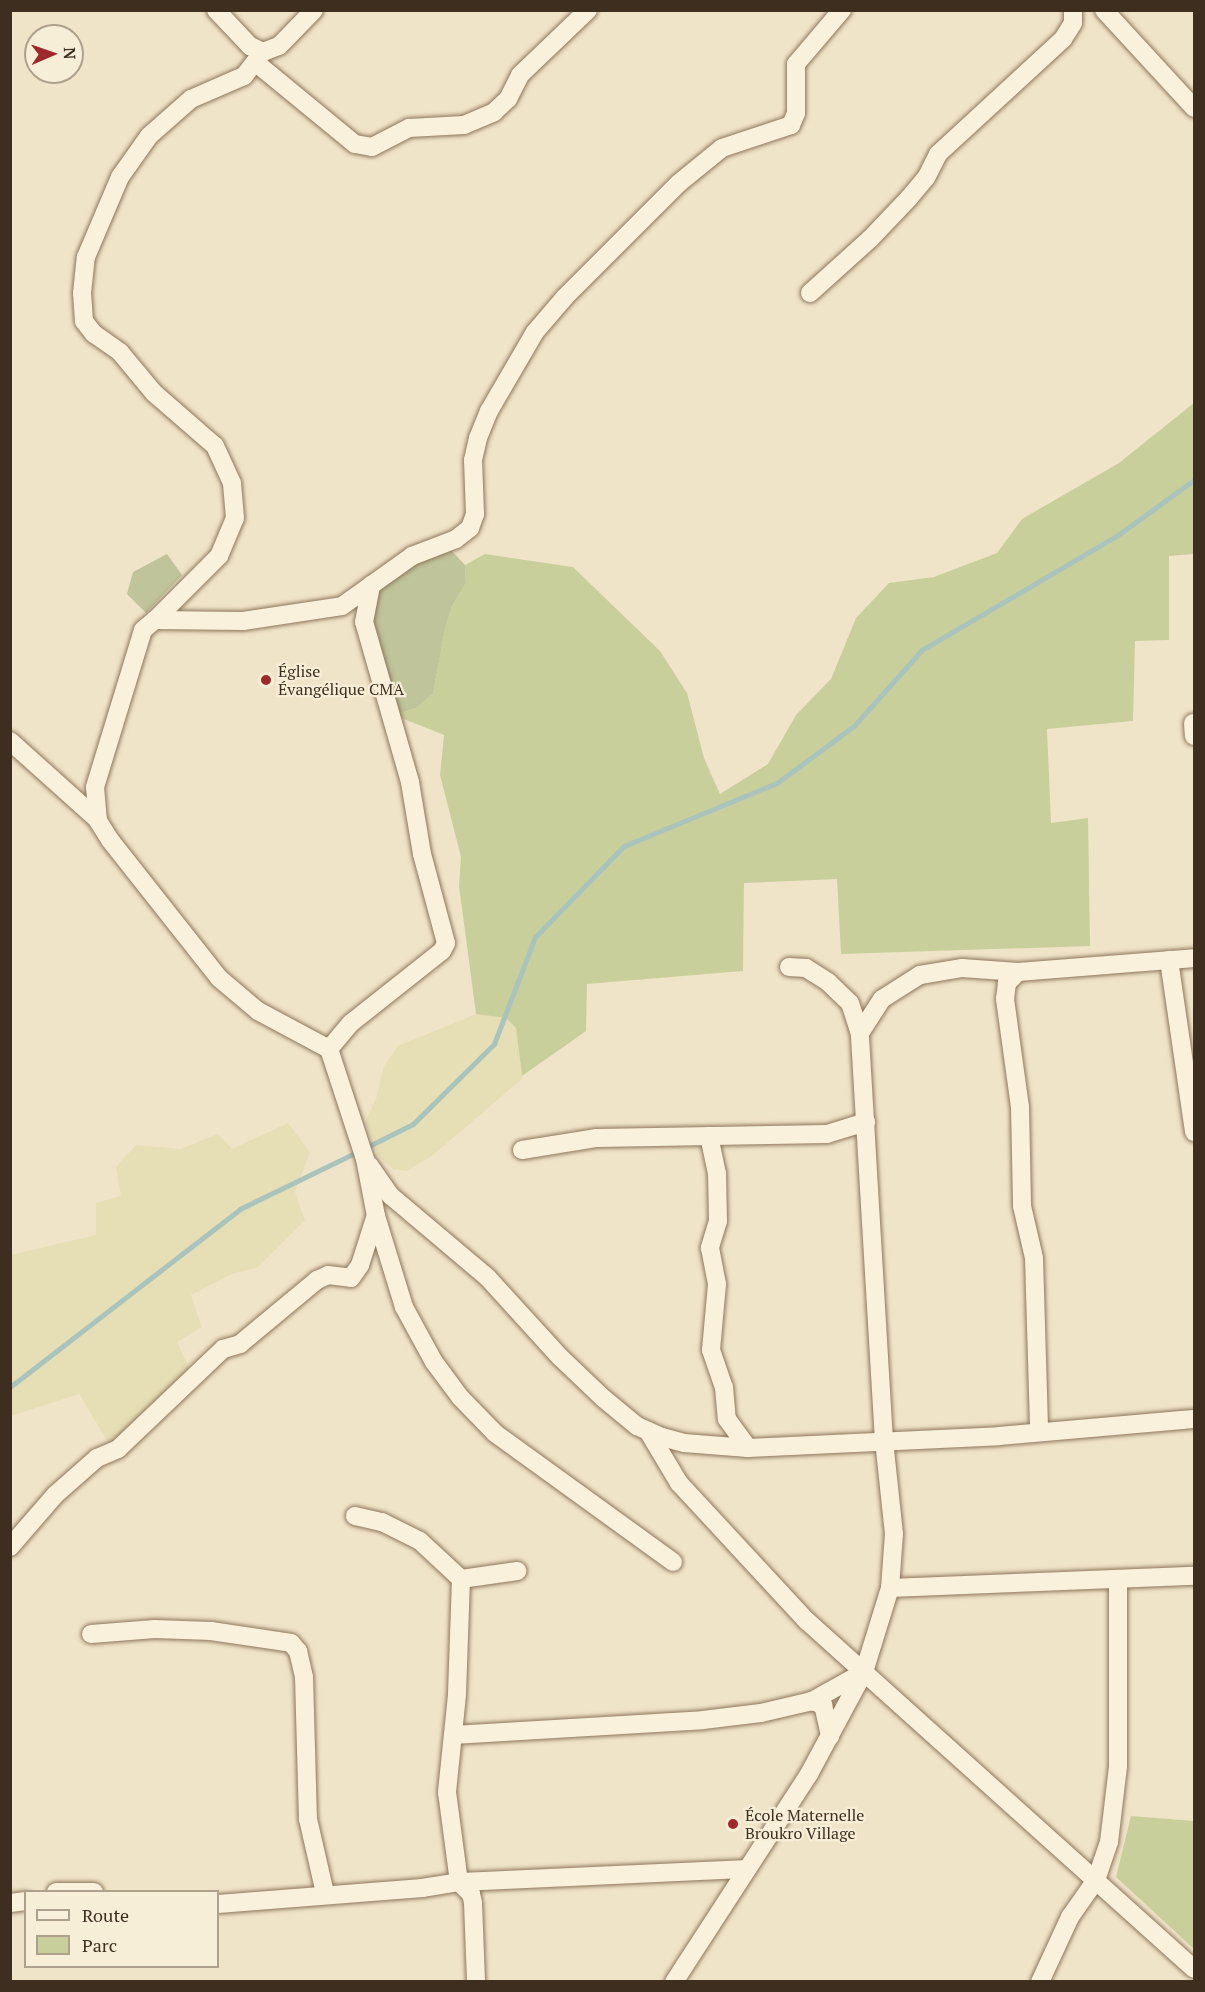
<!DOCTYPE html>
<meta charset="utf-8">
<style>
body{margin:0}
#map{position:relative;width:1205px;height:1992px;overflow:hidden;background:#f0e4c8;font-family:"PT Serif",serif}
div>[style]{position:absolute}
.farmland>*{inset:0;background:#e6deb5}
.green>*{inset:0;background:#c9cf9b}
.cemetery>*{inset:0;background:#bfc49a}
.stream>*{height:4.5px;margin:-2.25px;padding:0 2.25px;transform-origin:2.25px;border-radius:2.25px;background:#a9c4bc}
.roads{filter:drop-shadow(0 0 2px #8d765c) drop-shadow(0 0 2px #8d765c)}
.minor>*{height:18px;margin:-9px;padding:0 9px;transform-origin:9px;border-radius:9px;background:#faf1dc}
.dots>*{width:16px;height:16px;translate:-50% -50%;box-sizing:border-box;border:3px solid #f7eed8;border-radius:50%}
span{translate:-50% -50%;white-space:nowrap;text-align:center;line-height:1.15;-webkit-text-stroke:4.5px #f7eed8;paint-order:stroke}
.poi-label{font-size:16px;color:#3d2e20}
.left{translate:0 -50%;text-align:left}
.frame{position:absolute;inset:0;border:12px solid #3d2e20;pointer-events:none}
.legend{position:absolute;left:24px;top:1890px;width:195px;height:78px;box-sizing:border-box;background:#f7eed8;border:2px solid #ada18e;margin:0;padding:8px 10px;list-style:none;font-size:18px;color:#3d2e20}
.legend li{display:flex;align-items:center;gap:12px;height:30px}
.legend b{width:30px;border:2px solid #ada18e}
.north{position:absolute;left:24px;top:24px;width:60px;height:60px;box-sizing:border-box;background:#f7eed8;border:2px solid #ada18e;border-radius:50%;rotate:88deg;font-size:16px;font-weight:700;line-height:24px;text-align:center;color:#3d2e20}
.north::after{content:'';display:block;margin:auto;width:21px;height:27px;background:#9e2a2b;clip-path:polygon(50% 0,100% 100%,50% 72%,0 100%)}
</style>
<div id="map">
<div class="farmland">
<div style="clip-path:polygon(476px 1014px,506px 1018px,516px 1028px,522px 1079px,432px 1156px,407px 1171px,393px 1169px,378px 1156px,365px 1122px,376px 1099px,384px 1066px,398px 1046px)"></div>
<div style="clip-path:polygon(288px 1123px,310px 1152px,295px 1192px,305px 1220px,258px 1267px,232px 1274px,191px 1295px,202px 1327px,177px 1342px,192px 1374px,111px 1447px,79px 1394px,11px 1416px,10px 1255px,96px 1235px,96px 1203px,121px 1196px,116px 1167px,136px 1145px,180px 1149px,218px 1134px,232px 1149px)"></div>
</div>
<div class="green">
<div style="clip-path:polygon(1194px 403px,1194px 554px,1169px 556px,1169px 640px,1135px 641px,1133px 721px,1047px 729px,1051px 823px,1088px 818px,1090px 946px,841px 954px,837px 879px,744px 883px,743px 971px,587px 984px,586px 1031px,522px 1076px,516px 1028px,506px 1018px,476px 1014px,459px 886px,461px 857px,440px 775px,444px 735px,394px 715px,416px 708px,433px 694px,445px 629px,452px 606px,466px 583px,465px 565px,485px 554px,573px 567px,660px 651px,687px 693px,704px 758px,720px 794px,768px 764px,796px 715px,831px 679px,856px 618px,889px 583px,934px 577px,997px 553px,1022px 519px,1119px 463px)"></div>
<div style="clip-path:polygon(1131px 1816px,1194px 1821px,1194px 1949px,1116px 1877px)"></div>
</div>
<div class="cemetery">
<div style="clip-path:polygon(451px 550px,465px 565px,466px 583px,452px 606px,445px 629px,433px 694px,416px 708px,394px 715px,364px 603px,370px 592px,427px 555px)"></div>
<div style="clip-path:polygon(167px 554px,182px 575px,146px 613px,127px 594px,133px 572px)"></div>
</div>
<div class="stream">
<div style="left:367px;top:1147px;width:51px;rotate:-26.6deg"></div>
<div style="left:413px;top:1124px;width:114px;rotate:-44.6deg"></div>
<div style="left:494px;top:1044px;width:115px;rotate:-69deg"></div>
<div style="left:535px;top:937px;width:127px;rotate:-45.6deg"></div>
<div style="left:624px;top:846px;width:165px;rotate:-22.4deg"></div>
<div style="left:777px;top:783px;width:96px;rotate:-36.5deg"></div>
<div style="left:854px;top:726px;width:102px;rotate:-48.2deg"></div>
<div style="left:922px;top:650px;width:227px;rotate:-30.4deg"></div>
<div style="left:1118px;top:535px;width:94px;rotate:-35.9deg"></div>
<div style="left:10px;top:1387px;width:291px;rotate:-37.7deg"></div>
<div style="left:240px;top:1209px;width:132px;rotate:-26deg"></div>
</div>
<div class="roads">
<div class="minor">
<div style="left:216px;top:10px;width:50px;rotate:46.6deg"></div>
<div style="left:250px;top:46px;width:14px;rotate:25deg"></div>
<div style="left:263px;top:52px;width:17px;rotate:-21deg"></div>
<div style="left:279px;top:46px;width:50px;rotate:-45.8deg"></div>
<div style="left:1104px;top:10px;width:133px;rotate:47.4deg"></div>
<div style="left:255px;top:62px;width:129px;rotate:39.4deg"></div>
<div style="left:355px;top:144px;width:17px;rotate:10deg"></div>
<div style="left:372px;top:147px;width:42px;rotate:-27.2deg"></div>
<div style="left:409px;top:128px;width:55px;rotate:-3.1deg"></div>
<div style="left:464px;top:125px;width:33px;rotate:-23deg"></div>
<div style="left:494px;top:112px;width:19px;rotate:-43deg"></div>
<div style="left:508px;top:99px;width:27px;rotate:-63deg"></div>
<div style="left:520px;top:75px;width:94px;rotate:-43.7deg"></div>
<div style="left:810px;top:293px;width:81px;rotate:-42deg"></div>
<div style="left:870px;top:239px;width:57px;rotate:-46.4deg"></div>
<div style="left:909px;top:198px;width:26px;rotate:-50deg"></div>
<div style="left:926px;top:178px;width:27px;rotate:-63deg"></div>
<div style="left:938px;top:154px;width:170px;rotate:-42.6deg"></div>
<div style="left:1063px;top:39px;width:19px;rotate:-58deg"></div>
<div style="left:1073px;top:23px;width:13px;rotate:-90deg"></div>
<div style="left:155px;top:620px;width:91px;rotate:-45deg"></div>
<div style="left:219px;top:556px;width:41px;rotate:-67.2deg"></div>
<div style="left:235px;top:518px;width:35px;rotate:-95deg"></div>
<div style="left:232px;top:483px;width:41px;rotate:-114.7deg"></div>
<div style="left:215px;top:446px;width:81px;rotate:-139deg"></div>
<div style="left:154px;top:393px;width:53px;rotate:-129.7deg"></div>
<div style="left:120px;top:352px;width:32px;rotate:-145deg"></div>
<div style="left:94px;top:334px;width:16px;rotate:-128deg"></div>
<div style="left:84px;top:321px;width:28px;rotate:-94deg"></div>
<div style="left:82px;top:293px;width:36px;rotate:-84deg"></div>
<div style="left:86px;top:257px;width:87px;rotate:-67deg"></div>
<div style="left:120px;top:177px;width:50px;rotate:-54.7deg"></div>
<div style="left:149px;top:136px;width:56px;rotate:-41.4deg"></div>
<div style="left:191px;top:99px;width:58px;rotate:-23.5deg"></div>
<div style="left:244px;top:76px;width:31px;rotate:-52deg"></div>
<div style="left:1193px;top:723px;width:13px;rotate:86deg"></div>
<div style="left:10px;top:741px;width:118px;rotate:41.9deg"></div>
<div style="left:1169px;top:960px;width:174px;rotate:81.7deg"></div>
<div style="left:789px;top:967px;width:17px;rotate:3deg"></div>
<div style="left:806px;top:968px;width:26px;rotate:32deg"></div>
<div style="left:828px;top:982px;width:30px;rotate:44deg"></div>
<div style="left:850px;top:1003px;width:32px;rotate:72deg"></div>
<div style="left:1018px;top:972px;width:16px;rotate:135deg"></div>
<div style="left:1007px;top:983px;width:16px;rotate:97deg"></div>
<div style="left:1005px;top:999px;width:109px;rotate:82.1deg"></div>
<div style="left:1020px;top:1107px;width:99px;rotate:88.8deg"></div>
<div style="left:1022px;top:1206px;width:53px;rotate:77deg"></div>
<div style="left:1034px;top:1258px;width:172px;rotate:88.3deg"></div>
<div style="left:329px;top:1049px;width:34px;rotate:-50deg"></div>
<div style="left:351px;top:1023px;width:116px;rotate:-38.4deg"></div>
<div style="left:442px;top:951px;width:9px;rotate:-63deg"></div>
<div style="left:446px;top:943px;width:92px;rotate:-105.1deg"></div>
<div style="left:422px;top:854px;width:73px;rotate:-99.5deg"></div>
<div style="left:410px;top:782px;width:166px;rotate:-106deg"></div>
<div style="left:364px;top:622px;width:38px;rotate:-79deg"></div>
<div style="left:709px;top:1136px;width:38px;rotate:78deg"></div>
<div style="left:717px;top:1173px;width:48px;rotate:88.8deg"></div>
<div style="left:718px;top:1221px;width:28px;rotate:107deg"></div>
<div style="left:710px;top:1248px;width:37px;rotate:79deg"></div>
<div style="left:717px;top:1284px;width:66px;rotate:95.2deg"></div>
<div style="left:711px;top:1350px;width:39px;rotate:71deg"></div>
<div style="left:724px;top:1387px;width:32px;rotate:85deg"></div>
<div style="left:727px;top:1419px;width:36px;rotate:54deg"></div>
<div style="left:522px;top:1150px;width:76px;rotate:-9.1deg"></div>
<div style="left:597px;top:1138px;width:230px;rotate:-1deg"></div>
<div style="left:827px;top:1134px;width:41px;rotate:-17.1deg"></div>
<div style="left:369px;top:1165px;width:38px;rotate:55deg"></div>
<div style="left:391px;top:1196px;width:127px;rotate:40.2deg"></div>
<div style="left:488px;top:1278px;width:107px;rotate:47.7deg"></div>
<div style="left:560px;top:1357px;width:59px;rotate:43.6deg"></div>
<div style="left:603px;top:1398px;width:44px;rotate:39.5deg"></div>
<div style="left:637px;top:1426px;width:27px;rotate:24deg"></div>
<div style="left:662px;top:1437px;width:23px;rotate:15deg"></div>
<div style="left:684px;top:1443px;width:64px;rotate:4.5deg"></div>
<div style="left:748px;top:1448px;width:251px;rotate:-2.7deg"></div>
<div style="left:999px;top:1436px;width:196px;rotate:-5deg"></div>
<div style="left:648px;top:1431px;width:61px;rotate:59.2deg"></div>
<div style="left:679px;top:1483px;width:188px;rotate:47.2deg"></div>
<div style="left:807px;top:1621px;width:520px;rotate:41.96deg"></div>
<div style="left:355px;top:1516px;width:28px;rotate:13deg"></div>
<div style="left:382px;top:1522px;width:42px;rotate:26.6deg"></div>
<div style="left:420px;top:1541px;width:56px;rotate:42.8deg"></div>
<div style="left:461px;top:1579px;width:57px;rotate:-8.1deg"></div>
<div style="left:10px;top:1547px;width:69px;rotate:-49.1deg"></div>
<div style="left:55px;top:1495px;width:56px;rotate:-41.4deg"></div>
<div style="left:97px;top:1458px;width:23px;rotate:-23deg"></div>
<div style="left:118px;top:1449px;width:145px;rotate:-43.6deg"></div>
<div style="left:223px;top:1349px;width:18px;rotate:-16deg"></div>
<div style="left:240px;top:1344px;width:100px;rotate:-39.7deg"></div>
<div style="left:317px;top:1280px;width:12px;rotate:-24deg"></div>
<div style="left:328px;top:1275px;width:23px;rotate:7deg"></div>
<div style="left:351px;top:1278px;width:16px;rotate:-55deg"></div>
<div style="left:360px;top:1265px;width:52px;rotate:-72.3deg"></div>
<div style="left:673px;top:1562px;width:220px;rotate:-144.1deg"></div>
<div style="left:495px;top:1433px;width:50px;rotate:-134.2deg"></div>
<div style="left:460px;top:1397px;width:44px;rotate:-126.6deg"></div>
<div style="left:434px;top:1362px;width:63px;rotate:-118.6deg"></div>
<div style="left:404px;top:1307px;width:95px;rotate:-107.1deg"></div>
<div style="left:376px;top:1216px;width:58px;rotate:-100.9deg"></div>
<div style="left:365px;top:1159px;width:116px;rotate:-108.1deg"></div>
<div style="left:329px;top:1049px;width:81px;rotate:-151.8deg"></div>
<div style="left:258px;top:1011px;width:51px;rotate:-139.8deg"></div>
<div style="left:219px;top:978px;width:176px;rotate:-128.3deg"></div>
<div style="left:110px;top:840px;width:22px;rotate:-122deg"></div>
<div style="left:98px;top:821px;width:34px;rotate:-95deg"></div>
<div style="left:95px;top:787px;width:164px;rotate:-73deg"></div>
<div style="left:143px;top:630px;width:16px;rotate:-40deg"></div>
<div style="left:155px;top:620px;width:88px;rotate:0.7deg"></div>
<div style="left:243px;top:621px;width:100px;rotate:-8.6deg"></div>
<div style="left:342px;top:606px;width:86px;rotate:-35.5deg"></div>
<div style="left:412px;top:556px;width:47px;rotate:-21.1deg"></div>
<div style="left:456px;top:539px;width:18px;rotate:-38deg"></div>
<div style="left:470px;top:528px;width:15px;rotate:-70deg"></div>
<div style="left:475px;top:514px;width:54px;rotate:-92.1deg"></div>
<div style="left:473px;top:460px;width:23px;rotate:-77deg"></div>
<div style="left:478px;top:438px;width:29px;rotate:-68deg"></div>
<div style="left:489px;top:411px;width:91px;rotate:-59.8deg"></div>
<div style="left:535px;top:332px;width:46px;rotate:-49.4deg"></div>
<div style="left:565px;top:297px;width:161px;rotate:-45deg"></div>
<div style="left:679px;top:183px;width:55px;rotate:-39.1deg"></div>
<div style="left:722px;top:148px;width:73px;rotate:-18.4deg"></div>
<div style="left:791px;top:125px;width:13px;rotate:-67deg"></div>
<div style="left:796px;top:113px;width:49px;rotate:-90deg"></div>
<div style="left:796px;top:64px;width:71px;rotate:-49.6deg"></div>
<div style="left:461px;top:1579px;width:116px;rotate:92deg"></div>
<div style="left:457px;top:1695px;width:98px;rotate:95.9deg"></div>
<div style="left:447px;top:1792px;width:91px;rotate:82.4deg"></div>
<div style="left:459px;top:1882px;width:17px;rotate:45deg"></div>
<div style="left:471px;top:1894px;width:9px;rotate:77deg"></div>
<div style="left:473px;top:1903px;width:79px;rotate:87.8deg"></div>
<div style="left:890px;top:1588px;width:304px;rotate:-2.3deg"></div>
<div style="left:91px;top:1634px;width:64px;rotate:-4.5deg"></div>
<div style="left:155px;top:1629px;width:56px;rotate:2deg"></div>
<div style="left:211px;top:1631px;width:81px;rotate:8.5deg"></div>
<div style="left:291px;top:1643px;width:11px;rotate:49deg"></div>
<div style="left:298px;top:1651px;width:27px;rotate:77deg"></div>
<div style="left:304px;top:1677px;width:142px;rotate:88.4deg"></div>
<div style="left:308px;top:1819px;width:76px;rotate:77.1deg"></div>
<div style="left:812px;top:1701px;width:12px;rotate:20deg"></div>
<div style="left:823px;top:1705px;width:32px;rotate:77deg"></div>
<div style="left:453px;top:1735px;width:250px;rotate:-3.4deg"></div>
<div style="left:703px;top:1720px;width:58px;rotate:-6.9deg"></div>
<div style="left:761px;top:1713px;width:52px;rotate:-13.2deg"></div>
<div style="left:812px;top:1701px;width:60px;rotate:-29.1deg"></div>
<div style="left:56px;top:1892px;width:38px"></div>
<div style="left:10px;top:1903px;width:16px;rotate:-7deg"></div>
<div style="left:218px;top:1904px;width:205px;rotate:-4.5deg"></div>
<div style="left:422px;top:1888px;width:37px;rotate:-9deg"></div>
<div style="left:459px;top:1882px;width:286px;rotate:-2.6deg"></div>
<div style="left:674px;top:1982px;width:248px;rotate:-57deg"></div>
<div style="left:809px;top:1774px;width:116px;rotate:-61.7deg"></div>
<div style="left:864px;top:1672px;width:88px;rotate:-72.8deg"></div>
<div style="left:890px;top:1588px;width:54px;rotate:-85.8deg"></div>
<div style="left:894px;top:1534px;width:94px;rotate:-96.1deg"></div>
<div style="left:884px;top:1441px;width:409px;rotate:-93.4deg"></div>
<div style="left:860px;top:1033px;width:40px;rotate:-57.1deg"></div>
<div style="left:882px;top:999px;width:45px;rotate:-32.3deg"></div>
<div style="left:920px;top:975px;width:43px;rotate:-9.5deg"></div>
<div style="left:962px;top:968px;width:56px;rotate:4.1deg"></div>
<div style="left:1018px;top:972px;width:177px;rotate:-4.5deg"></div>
<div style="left:1040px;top:1982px;width:72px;rotate:-65.2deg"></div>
<div style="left:1070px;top:1917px;width:45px;rotate:-54.9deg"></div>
<div style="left:1096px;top:1880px;width:40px;rotate:-71.1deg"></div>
<div style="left:1109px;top:1842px;width:77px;rotate:-83.2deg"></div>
<div style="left:1118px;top:1766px;width:186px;rotate:-90deg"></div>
</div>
</div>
<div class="dots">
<div style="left:266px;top:680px;background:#9e2a2b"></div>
<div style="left:733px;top:1824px;background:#9e2a2b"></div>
</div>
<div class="poi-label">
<span class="left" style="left:278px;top:680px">Église<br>Évangélique CMA</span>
<span class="left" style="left:745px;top:1824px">École Maternelle<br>Broukro Village</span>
</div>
<div class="frame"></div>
<ul class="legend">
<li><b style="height:8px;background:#faf1dc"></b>Route</li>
<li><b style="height:16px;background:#c9cf9b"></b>Parc</li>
</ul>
<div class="north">N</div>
</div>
